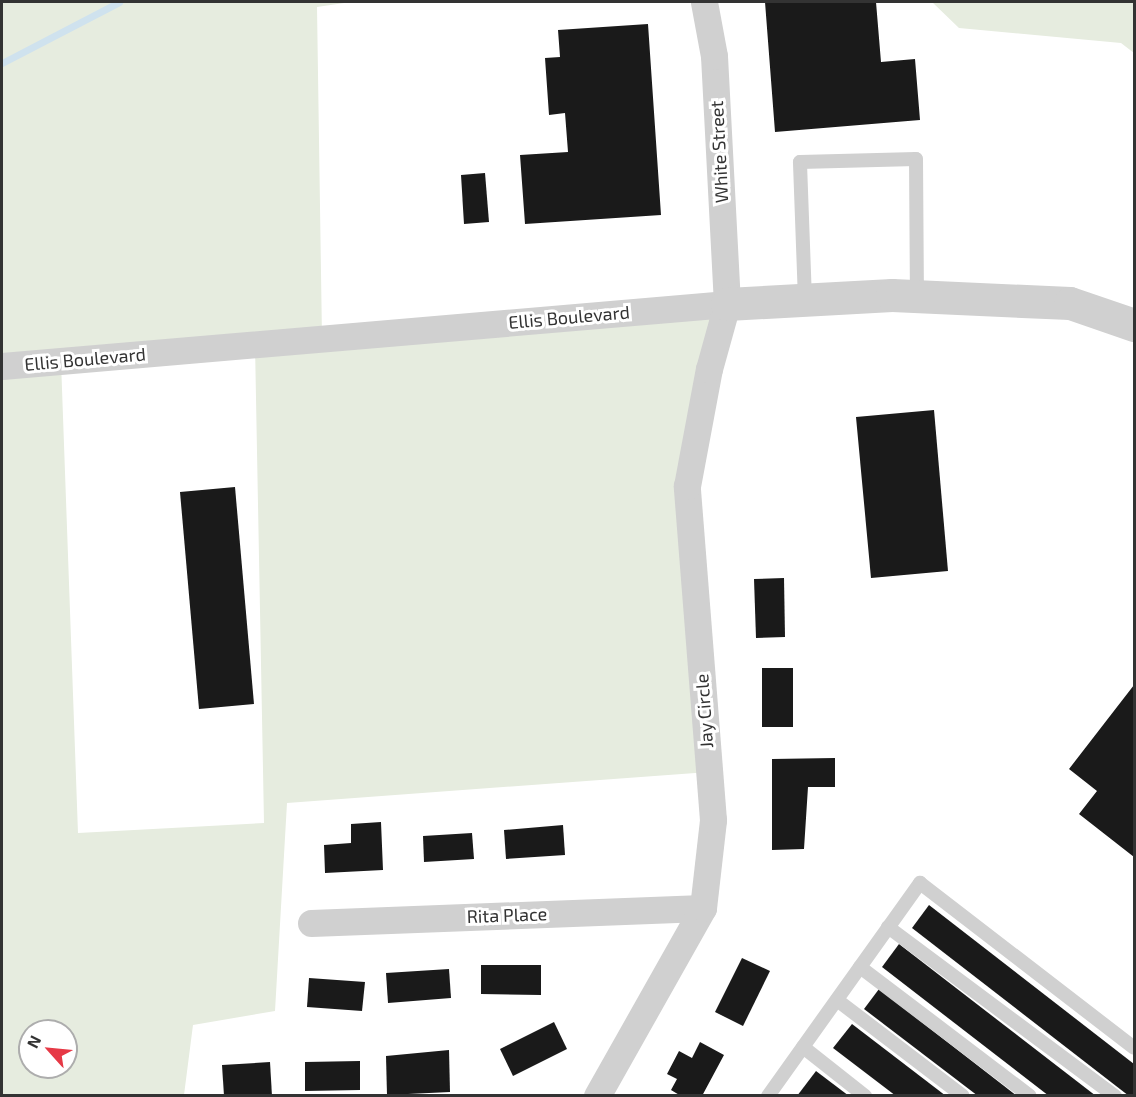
<!DOCTYPE html>
<style>
body{margin:0}
#map{position:relative;width:1136px;height:1097px;overflow:hidden;background:#fff;font-family:"Exo 2",sans-serif}
div>[style]{position:absolute}
.green>*{inset:0;background:#e6ecdf}
.stream>*{height:7px;margin:-3.5px;padding:0 3.5px;transform-origin:3.5px;border-radius:3.5px;background:#cfe2ee}
.building>*{inset:0;background:#1a1a1a}
.service>*{height:14px;margin:-7px;padding:0 7px;transform-origin:7px;border-radius:7px;background:#d0d0d0}
.minor>*{height:27px;margin:-13.5px;padding:0 13.5px;transform-origin:13.5px;border-radius:13.5px;background:#d0d0d0}
.tertiary>*{height:33px;margin:-16.5px;padding:0 16.5px;transform-origin:16.5px;border-radius:16.5px;background:#d0d0d0}
span{translate:-50% -50%;white-space:nowrap;text-align:center;line-height:1.15;-webkit-text-stroke:6px #fff;paint-order:stroke}
.street-label{font-size:18px;color:#333}
.frame{position:absolute;inset:0;border:3px solid #333;pointer-events:none}
.north{position:absolute;left:18px;top:1019px;width:60px;height:60px;box-sizing:border-box;background:#fff;border:2px solid #adadad;border-radius:50%;rotate:297deg;font-size:16px;font-weight:700;line-height:24px;text-align:center;color:#333}
.north::after{content:'';display:block;margin:auto;width:21px;height:27px;background:#e63946;clip-path:polygon(50% 0,100% 100%,50% 72%,0 100%)}
</style>
<div id="map">
<div class="green">
<div style="clip-path:polygon(evenodd,2px 2px,351px 2px,317px 7px,322px 338px,727px 304px,687px 486px,709px 772px,287px 803px,275px 1011px,193px 1025px,184px 1095px,2px 1096px,2px 2px,255px 345px,264px 823px,78px 833px,61px 361px,255px 345px,2px 2px,30px 1031px,66px 1031px,66px 1067px,30px 1067px,30px 1031px)"></div>
<div style="clip-path:polygon(932px 2px,1134px 2px,1134px 53px,1121px 43px,959px 28px)"></div>
</div>
<div class="stream">
<div style="left:2px;top:63px;width:132px;rotate:-27.5deg"></div>
</div>
<div class="building">
<div style="clip-path:polygon(765px 2px,876px 2px,881px 62px,915px 59px,920px 120px,775px 132px)"></div>
<div style="clip-path:polygon(648px 24px,661px 215px,525px 224px,520px 155px,568px 152px,565px 113px,549px 115px,545px 58px,560px 57px,558px 30px)"></div>
<div style="clip-path:polygon(485px 173px,489px 222px,464px 224px,461px 175px)"></div>
<div style="clip-path:polygon(934px 410px,948px 571px,871px 578px,856px 417px)"></div>
<div style="clip-path:polygon(235px 487px,254px 704px,199px 709px,180px 492px)"></div>
<div style="clip-path:polygon(784px 578px,785px 637px,756px 638px,754px 579px)"></div>
<div style="clip-path:polygon(762px 668px,793px 668px,793px 727px,762px 727px)"></div>
<div style="clip-path:polygon(1134px 685px,1134px 857px,1079px 814px,1097px 791px,1069px 769px)"></div>
<div style="clip-path:polygon(835px 758px,835px 787px,808px 787px,804px 849px,772px 850px,772px 759px)"></div>
<div style="clip-path:polygon(381px 822px,383px 870px,325px 873px,324px 845px,351px 843px,351px 824px)"></div>
<div style="clip-path:polygon(563px 825px,565px 855px,506px 859px,504px 830px)"></div>
<div style="clip-path:polygon(472px 833px,474px 859px,424px 862px,423px 836px)"></div>
<div style="clip-path:polygon(929px 905px,1134px 1064px,1134px 1096px,1129px 1096px,912px 928px)"></div>
<div style="clip-path:polygon(899px 944px,1096px 1096px,1049px 1096px,882px 967px)"></div>
<div style="clip-path:polygon(742px 958px,770px 971px,743px 1026px,715px 1012px)"></div>
<div style="clip-path:polygon(481px 965px,541px 965px,541px 995px,481px 994px)"></div>
<div style="clip-path:polygon(449px 969px,451px 998px,388px 1003px,386px 973px)"></div>
<div style="clip-path:polygon(309px 978px,365px 982px,362px 1011px,307px 1007px)"></div>
<div style="clip-path:polygon(879px 989px,1017px 1096px,978px 1096px,864px 1009px)"></div>
<div style="clip-path:polygon(554px 1022px,567px 1049px,513px 1076px,500px 1049px)"></div>
<div style="clip-path:polygon(852px 1024px,946px 1096px,896px 1096px,833px 1048px)"></div>
<div style="clip-path:polygon(700px 1042px,724px 1055px,702px 1096px,681px 1096px,671px 1090px,677px 1079px,667px 1074px,679px 1051px,692px 1058px)"></div>
<div style="clip-path:polygon(449px 1050px,450px 1092px,387px 1095px,386px 1056px)"></div>
<div style="clip-path:polygon(360px 1061px,360px 1090px,305px 1091px,305px 1062px)"></div>
<div style="clip-path:polygon(270px 1062px,272px 1096px,224px 1096px,222px 1065px)"></div>
<div style="clip-path:polygon(816px 1071px,849px 1096px,797px 1096px)"></div>
</div>
<div class="service">
<div style="left:805px;top:300px;width:138px;rotate:-92.1deg"></div>
<div style="left:800px;top:162px;width:116px;rotate:-1.5deg"></div>
<div style="left:916px;top:159px;width:138px;rotate:89.6deg"></div>
<div style="left:888px;top:927px;width:283px;rotate:36.7deg"></div>
<div style="left:860px;top:967px;width:213px;rotate:37.2deg"></div>
<div style="left:837px;top:1000px;width:158px;rotate:37.3deg"></div>
<div style="left:803px;top:1047px;width:79px;rotate:38.3deg"></div>
<div style="left:768px;top:1096px;width:262px;rotate:-54.5deg"></div>
<div style="left:920px;top:883px;width:270px;rotate:37.6deg"></div>
</div>
<div class="minor">
<div style="left:2px;top:366px;width:728px;rotate:-4.89deg"></div>
<div style="left:311px;top:923px;width:392px;rotate:-2.2deg"></div>
<div style="left:597px;top:1096px;width:216px;rotate:-60.6deg"></div>
<div style="left:703px;top:908px;width:89px;rotate:-83.5deg"></div>
<div style="left:713px;top:820px;width:335px;rotate:-94.5deg"></div>
<div style="left:687px;top:486px;width:119px;rotate:-79.4deg"></div>
<div style="left:709px;top:369px;width:67px;rotate:-74.5deg"></div>
<div style="left:727px;top:304px;width:248px;rotate:-93deg"></div>
<div style="left:714px;top:56px;width:55px;rotate:-100.5deg"></div>
</div>
<div class="tertiary">
<div style="left:727px;top:304px;width:165px;rotate:-3.1deg"></div>
<div style="left:892px;top:295px;width:178px;rotate:2.6deg"></div>
<div style="left:1070px;top:303px;width:68px;rotate:19deg"></div>
</div>
<div class="street-label">
<span style="left:719px;top:152px;rotate:-93deg">White Street</span>
<span style="left:569px;top:317px;rotate:-5deg">Ellis Boulevard</span>
<span style="left:85px;top:359px;rotate:-5deg">Ellis Boulevard</span>
<span style="left:704px;top:711px;rotate:-94deg">Jay Circle</span>
<span style="left:507px;top:915px;rotate:-2deg">Rita Place</span>
</div>
<div class="frame"></div>
<div class="north">N</div>
</div>
